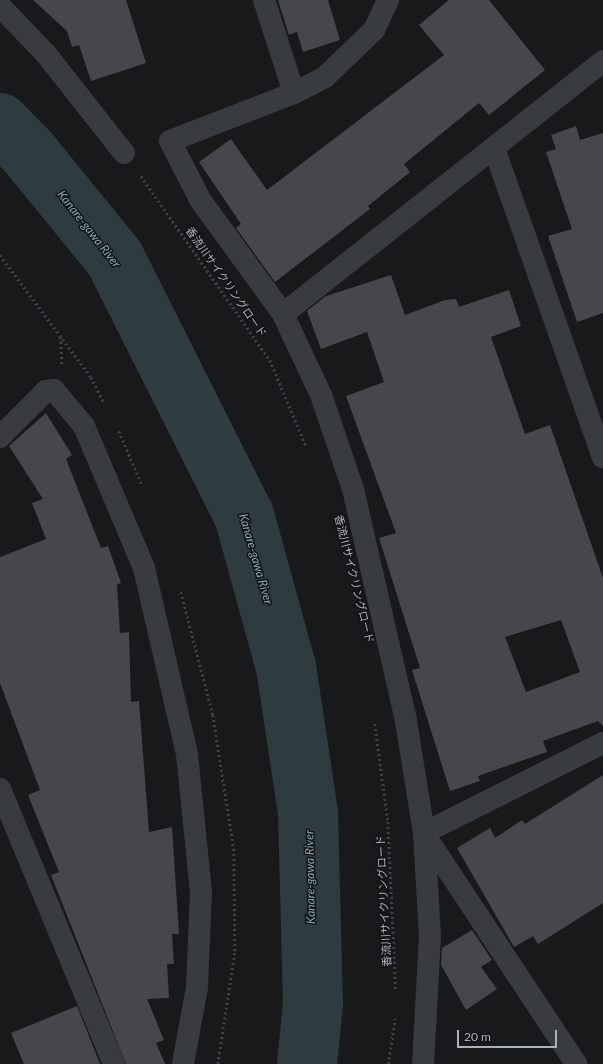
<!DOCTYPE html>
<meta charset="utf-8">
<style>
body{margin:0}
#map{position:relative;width:603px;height:1064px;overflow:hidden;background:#18191a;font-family:Lato,"Noto Sans JP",sans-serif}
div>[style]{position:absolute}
.river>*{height:60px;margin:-30px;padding:0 30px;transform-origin:30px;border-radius:30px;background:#2e3b3f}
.building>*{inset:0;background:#45474a}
.path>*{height:2.5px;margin-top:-1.25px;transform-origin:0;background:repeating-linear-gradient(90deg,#3f4346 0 2px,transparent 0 5px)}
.minor>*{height:22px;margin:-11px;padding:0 11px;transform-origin:11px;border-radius:11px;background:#393c3f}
span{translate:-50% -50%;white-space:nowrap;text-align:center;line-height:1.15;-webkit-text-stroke:3px #131415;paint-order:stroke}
.street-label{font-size:11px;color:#abb3ba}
.water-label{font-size:12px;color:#82aab5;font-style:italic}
.scale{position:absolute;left:457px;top:1030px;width:100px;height:18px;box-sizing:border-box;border:2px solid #abb3ba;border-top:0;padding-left:5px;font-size:12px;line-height:14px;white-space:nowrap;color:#abb3ba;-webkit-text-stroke:3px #131415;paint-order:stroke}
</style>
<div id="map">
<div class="river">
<div style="left:0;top:123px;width:42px;rotate:46deg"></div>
<div style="left:29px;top:153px;width:136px;rotate:50.9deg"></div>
<div style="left:115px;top:259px;width:287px;rotate:63.3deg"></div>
<div style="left:244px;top:515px;width:158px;rotate:74.6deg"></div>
<div style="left:286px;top:667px;width:148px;rotate:81.4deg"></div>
<div style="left:308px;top:813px;width:190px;rotate:88.5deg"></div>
<div style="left:313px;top:1003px;width:61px;rotate:95.6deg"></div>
</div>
<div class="building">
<div style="clip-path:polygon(33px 0,126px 0,146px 63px,91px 81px,79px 45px,72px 47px,67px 31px)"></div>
<div style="clip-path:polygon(278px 0,328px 0,340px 40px,303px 52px,297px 32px,289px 35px)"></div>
<div style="clip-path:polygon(449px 0,489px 0,545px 70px,489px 115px,479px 103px,404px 164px,410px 172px,368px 206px,370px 209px,275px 282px,236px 228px,241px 224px,199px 162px,231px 139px,267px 190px,444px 55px,419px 25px)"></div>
<div style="clip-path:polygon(576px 126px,580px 140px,603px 133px,603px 313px,577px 322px,548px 236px,572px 229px,546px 152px,556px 149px,551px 135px)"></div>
<div style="clip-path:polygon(evenodd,391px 275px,405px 315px,445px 300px,456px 299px,459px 307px,509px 290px,521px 326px,491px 337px,525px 434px,550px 425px,603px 578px,603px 726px,598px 721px,543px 741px,547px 752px,478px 776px,480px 781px,450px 791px,412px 670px,420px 668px,379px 538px,396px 533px,346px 396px,384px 382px,367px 332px,321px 349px,307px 311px,326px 296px,391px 275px,561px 620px,580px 672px,526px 692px,505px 637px,561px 620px)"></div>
<div style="clip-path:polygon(46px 413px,72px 455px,66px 459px,101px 548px,108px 546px,121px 583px,117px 584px,120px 633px,129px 632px,131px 702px,139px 701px,149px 832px,172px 827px,179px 934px,172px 934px,174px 964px,167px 964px,169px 998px,147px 999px,164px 1040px,156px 1043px,165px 1064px,126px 1064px,51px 875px,59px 872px,28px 795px,40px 790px,0 683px,0 557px,46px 539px,32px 503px,43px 499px,9px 446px)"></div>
<div style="clip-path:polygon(603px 775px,603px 903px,538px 944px,533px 936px,514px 947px,457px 848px,490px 828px,495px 838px,522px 820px,525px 824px)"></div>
<div style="clip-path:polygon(472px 930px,492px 960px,481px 967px,497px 989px,466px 1010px,441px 965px,442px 948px)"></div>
<div style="clip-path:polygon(77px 1006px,100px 1064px,24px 1064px,11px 1033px)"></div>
</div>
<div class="path">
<div style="left:141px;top:176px;width:225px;rotate:55deg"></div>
<div style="left:270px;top:360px;width:93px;rotate:67.3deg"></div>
<div style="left:0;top:255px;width:152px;rotate:53.3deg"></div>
<div style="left:91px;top:377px;width:30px;rotate:63deg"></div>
<div style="left:61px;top:337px;width:27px;rotate:88deg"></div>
<div style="left:119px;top:431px;width:59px;rotate:66.9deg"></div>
<div style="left:181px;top:592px;width:127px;rotate:75.4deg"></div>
<div style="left:213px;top:715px;width:136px;rotate:81.1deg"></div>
<div style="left:234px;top:849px;width:104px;rotate:89.4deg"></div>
<div style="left:235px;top:953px;width:112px;rotate:98.7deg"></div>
<div style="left:375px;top:724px;width:99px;rotate:82.4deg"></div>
<div style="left:388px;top:822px;width:168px;rotate:87.3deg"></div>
<div style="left:388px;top:1064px;width:46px;rotate:-81.2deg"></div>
</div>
<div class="minor">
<div style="left:264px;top:0;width:98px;rotate:72.1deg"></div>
<div style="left:294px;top:93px;width:35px;rotate:-27deg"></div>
<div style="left:325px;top:77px;width:68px;rotate:-43.8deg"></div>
<div style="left:374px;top:30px;width:33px;rotate:-65deg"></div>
<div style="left:0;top:6px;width:66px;rotate:46.2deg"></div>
<div style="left:46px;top:54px;width:126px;rotate:51.8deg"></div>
<div style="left:294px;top:93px;width:133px;rotate:158.8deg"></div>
<div style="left:170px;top:141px;width:68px;rotate:62.7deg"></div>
<div style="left:201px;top:201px;width:140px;rotate:54deg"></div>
<div style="left:283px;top:314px;width:408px;rotate:-38.3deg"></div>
<div style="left:494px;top:148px;width:328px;rotate:70.6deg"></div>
<div style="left:283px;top:314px;width:89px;rotate:64.9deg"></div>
<div style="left:321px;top:395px;width:99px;rotate:71.2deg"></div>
<div style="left:353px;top:489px;width:238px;rotate:77.1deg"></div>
<div style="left:406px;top:721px;width:113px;rotate:80.9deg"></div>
<div style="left:424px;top:833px;width:103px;rotate:86.7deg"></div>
<div style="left:430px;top:936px;width:128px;rotate:93.1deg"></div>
<div style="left:0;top:437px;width:65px;rotate:-45deg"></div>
<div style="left:46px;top:391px;width:8px;rotate:-7deg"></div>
<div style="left:54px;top:390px;width:47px;rotate:50.2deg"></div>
<div style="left:84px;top:426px;width:154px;rotate:67.1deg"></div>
<div style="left:144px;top:568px;width:191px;rotate:77deg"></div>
<div style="left:187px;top:754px;width:138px;rotate:84.2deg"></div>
<div style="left:201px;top:891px;width:96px;rotate:92.4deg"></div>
<div style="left:197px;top:987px;width:78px;rotate:100.3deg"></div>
<div style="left:0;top:789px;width:298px;rotate:67.5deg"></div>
<div style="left:424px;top:833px;width:200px;rotate:-26.7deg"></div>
<div style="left:424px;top:834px;width:276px;rotate:56.5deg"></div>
</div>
<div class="street-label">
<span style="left:226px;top:282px;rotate:55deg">香流川サイクリングロード</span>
<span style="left:354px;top:579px;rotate:76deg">香流川サイクリングロード</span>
<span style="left:384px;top:901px;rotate:-93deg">香流川サイクリングロード</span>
</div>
<div class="water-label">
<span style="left:89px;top:229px;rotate:52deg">Kanare-gawa River</span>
<span style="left:256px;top:559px;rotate:74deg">Kanare-gawa River</span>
<span style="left:310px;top:877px;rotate:-91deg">Kanare-gawa River</span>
</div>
<div class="scale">20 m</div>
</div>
